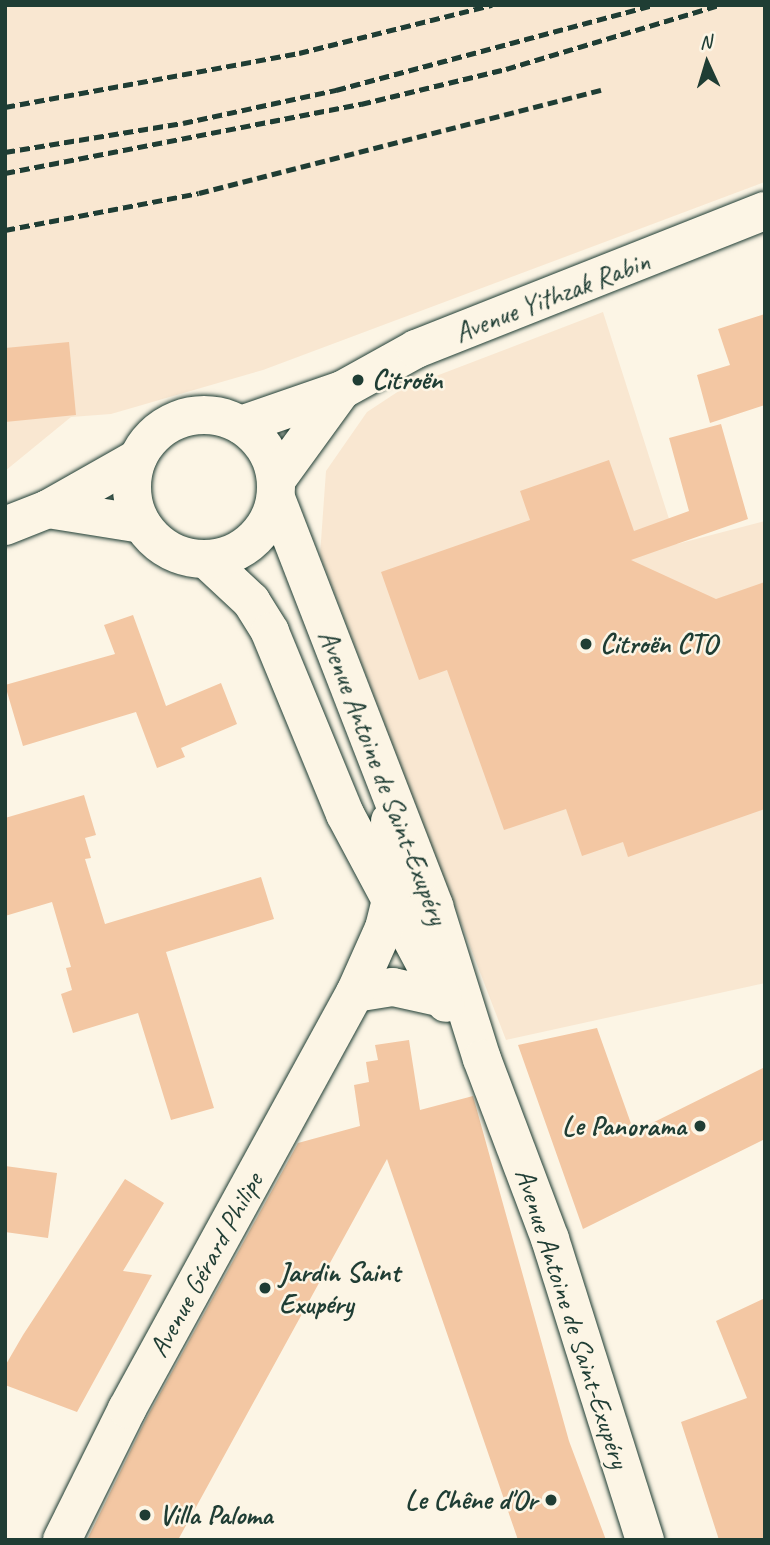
<!DOCTYPE html>
<meta charset="utf-8">
<style>
body{margin:0}
#map{position:relative;width:770px;height:1545px;overflow:hidden;background:#fcf5e5;font-family:Caveat,sans-serif}
div>[style]{position:absolute}
.built>*{inset:0;background:#f9e7d1}
.building>*{inset:0;background:#f3c7a3}
.roads{filter:drop-shadow(0 0 2px #1f3d34) drop-shadow(0 0 2px #1f3d34)}
.minor>*{height:38px;margin:-19px;padding:0 19px;transform-origin:19px;border-radius:19px;background:#fcf5e5}
.major>*{height:38px;margin:-19px;padding:0 19px;transform-origin:19px;border-radius:19px;background:#fcf5e5}
.major>.ring{margin:-19px;padding:0;box-sizing:content-box;background:none;border:38px solid #fcf5e5;border-radius:50%}
.rail>*{height:5px;margin-top:-2.5px;transform-origin:0;background:repeating-linear-gradient(90deg,#1f3d34 0 10px,transparent 0 15px)}
.dots>*{width:19px;height:19px;translate:-50% -50%;box-sizing:border-box;border:4px solid #fcf5e5;border-radius:50%}
span{translate:-50% -50%;white-space:nowrap;text-align:center;line-height:1.15;-webkit-text-stroke:5px #fcf5e5;paint-order:stroke}
.street-label{font-size:28px;color:#1f3d34}
.poi-label{font-size:28px;color:#1f3d34;font-weight:700}
.left{translate:0 -50%;text-align:left}
.right{translate:-100% -50%;text-align:right}
.frame{position:absolute;inset:0;border:7px solid #1f3d34;pointer-events:none}
.north{position:absolute;left:672px;top:28px;width:70px;height:70px;-webkit-text-stroke:5px #fcf5e5;paint-order:stroke;rotate:356deg;font-size:19px;font-weight:700;line-height:28px;text-align:center;color:#1f3d34}
.north::after{content:'';display:block;margin:auto;width:24px;height:32px;background:#1f3d34;clip-path:polygon(50% 0,100% 100%,50% 72%,0 100%)}
</style>
<div id="map">
<div class="built">
<div style="clip-path:polygon(5px 5px,765px 5px,765px 182px,263px 370px,111px 414px,71px 417px,5px 471px)"></div>
<div style="clip-path:polygon(603px 312px,677px 544px,765px 521px,765px 983px,506px 1040px,320px 555px,326px 471px,367px 412px,402px 389px)"></div>
</div>
<div class="building">
<div style="clip-path:polygon(765px 314px,765px 405px,710px 423px,697px 375px,730px 365px,718px 329px)"></div>
<div style="clip-path:polygon(69px 342px,76px 415px,5px 422px,5px 348px)"></div>
<div style="clip-path:polygon(721px 424px,748px 519px,631px 560px,716px 599px,765px 582px,765px 809px,628px 857px,623px 842px,582px 856px,566px 809px,504px 830px,447px 670px,419px 680px,381px 572px,530px 520px,520px 491px,609px 460px,634px 531px,689px 511px,669px 438px)"></div>
<div style="clip-path:polygon(133px 615px,166px 706px,221px 683px,237px 724px,181px 748px,185px 757px,157px 768px,136px 712px,23px 746px,5px 685px,115px 654px,104px 625px)"></div>
<div style="clip-path:polygon(84px 795px,96px 835px,85px 838px,91px 858px,85px 859px,105px 924px,261px 877px,274px 919px,166px 952px,214px 1108px,171px 1120px,138px 1013px,73px 1033px,61px 994px,72px 990px,66px 968px,71px 967px,52px 902px,5px 916px,5px 818px)"></div>
<div style="clip-path:polygon(597px 1028px,634px 1132px,765px 1067px,765px 1139px,583px 1229px,518px 1045px)"></div>
<div style="clip-path:polygon(409px 1040px,420px 1110px,473px 1096px,569px 1441px,606px 1540px,518px 1540px,387px 1159px,178px 1540px,87px 1540px,146px 1419px,298px 1143px,360px 1126px,354px 1085px,369px 1082px,366px 1062px,378px 1060px,375px 1045px)"></div>
<div style="clip-path:polygon(5px 1166px,57px 1173px,48px 1238px,5px 1232px)"></div>
<div style="clip-path:polygon(125px 1179px,164px 1203px,123px 1271px,152px 1275px,77px 1412px,5px 1385px,5px 1366px,23px 1335px)"></div>
<div style="clip-path:polygon(765px 1298px,765px 1540px,719px 1540px,681px 1422px,747px 1398px,716px 1321px)"></div>
</div>
<div class="roads">
<div class="minor">
<div style="left:276px;top:498px;width:438px;rotate:68.8deg"></div>
<div style="left:434px;top:906px;width:160px;rotate:72.6deg"></div>
<div style="left:482px;top:1059px;width:192px;rotate:69.3deg"></div>
<div style="left:550px;top:1239px;width:316px;rotate:72.5deg"></div>
<div style="left:206px;top:559px;width:62px;rotate:43deg"></div>
<div style="left:251px;top:601px;width:36px;rotate:58deg"></div>
<div style="left:270px;top:632px;width:197px;rotate:67.6deg"></div>
<div style="left:345px;top:814px;width:214px;rotate:61.9deg"></div>
<div style="left:355px;top:993px;width:38px;rotate:-9deg"></div>
<div style="left:393px;top:987px;width:51px;rotate:12.4deg"></div>
<div style="left:62px;top:1540px;width:146px;rotate:-63.6deg"></div>
<div style="left:127px;top:1409px;width:474px;rotate:-61.3deg"></div>
<div style="left:355px;top:993px;width:71px;rotate:-66deg"></div>
<div style="left:384px;top:928px;width:30px;rotate:-76deg"></div>
<div style="left:391px;top:899px;width:78px;rotate:-90.7deg"></div>
</div>
<div class="major">
<div class="ring" style="left:132px;top:415px;width:106px;height:106px"></div>
<div style="left:241px;top:425px;width:107px;rotate:-19.1deg"></div>
<div style="left:342px;top:390px;width:85px;rotate:-29deg"></div>
<div style="left:416px;top:349px;width:375px;rotate:-21.6deg"></div>
<div style="left:277px;top:479px;width:109px;rotate:-54deg"></div>
<div style="left:48px;top:509px;width:95px;rotate:9.1deg"></div>
<div style="left:5px;top:526px;width:46px;rotate:-21.6deg"></div>
<div style="left:48px;top:509px;width:103px;rotate:-29.5deg"></div>
</div>
</div>
<div class="rail">
<div style="left:5px;top:107px;width:299px;rotate:-10.4deg"></div>
<div style="left:299px;top:53px;width:199px;rotate:-14deg"></div>
<div style="left:5px;top:152px;width:180px;rotate:-9.3deg"></div>
<div style="left:183px;top:123px;width:157px;rotate:-12.2deg"></div>
<div style="left:336px;top:90px;width:329px;rotate:-15deg"></div>
<div style="left:5px;top:173px;width:363px;rotate:-11deg"></div>
<div style="left:361px;top:104px;width:149px;rotate:-13.6deg"></div>
<div style="left:506px;top:69px;width:223px;rotate:-16.7deg"></div>
<div style="left:5px;top:230px;width:197px;rotate:-10.8deg"></div>
<div style="left:199px;top:193px;width:419px;rotate:-14.4deg"></div>
</div>
<div class="dots">
<div style="left:358px;top:380px;background:#1f3d34"></div>
<div style="left:586px;top:644px;background:#1f3d34"></div>
<div style="left:700px;top:1126px;background:#1f3d34"></div>
<div style="left:265px;top:1288px;background:#1f3d34"></div>
<div style="left:551px;top:1500px;background:#1f3d34"></div>
<div style="left:145px;top:1515px;background:#1f3d34"></div>
</div>
<div class="street-label">
<span style="left:552px;top:297px;rotate:-21deg">Avenue Yithzak Rabin</span>
<span style="left:383px;top:777px;rotate:69deg">Avenue Antoine de Saint-Exupéry</span>
<span style="left:206px;top:1265px;rotate:-61deg">Avenue Gérard Philipe</span>
<span style="left:572px;top:1318px;rotate:72deg">Avenue Antoine de Saint-Exupéry</span>
</div>
<div class="poi-label">
<span class="left" style="left:372px;top:380px">Citroën</span>
<span class="left" style="left:600px;top:644px">Citroën CTO</span>
<span class="right" style="left:686px;top:1126px">Le Panorama</span>
<span class="left" style="left:279px;top:1288px">Jardin Saint<br>Exupéry</span>
<span class="right" style="left:537px;top:1500px">Le Chêne d'Or</span>
<span class="left" style="left:159px;top:1515px">Villa Paloma</span>
</div>
<div class="frame"></div>
<div class="north">N</div>
</div>
